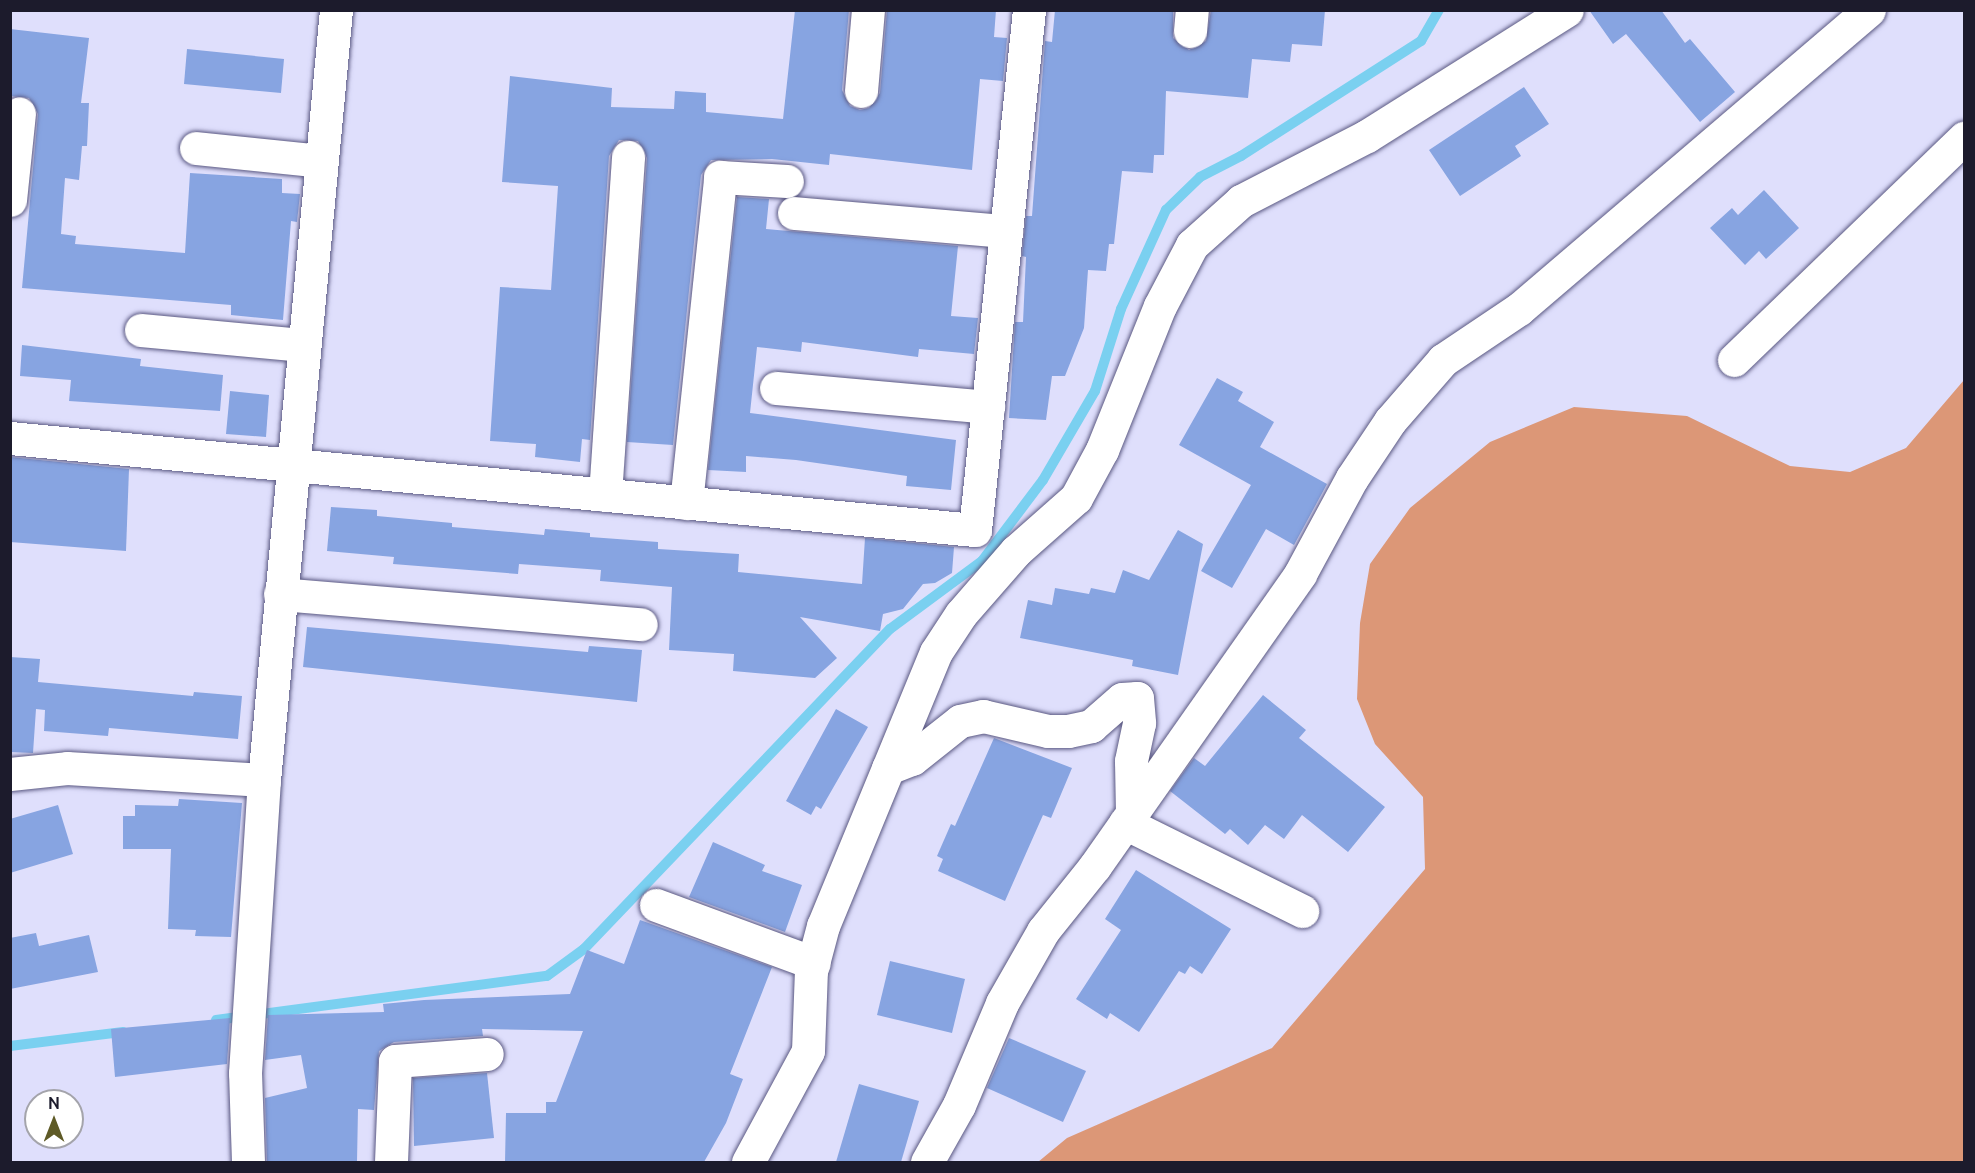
<!DOCTYPE html>
<style>
body{margin:0}
#map{position:relative;width:1975px;height:1173px;overflow:hidden;background:#dfdffc;font-family:Ubuntu,sans-serif}
div>[style]{position:absolute}
.forest>*{inset:0;background:#dc9777}
.stream>*{height:10px;margin:-5px;padding:0 5px;transform-origin:5px;border-radius:5px;background:#7ad0f0}
.building>*{inset:0;background:#87a4e1}
.roads{filter:drop-shadow(0 0 2px #5a5882) drop-shadow(0 0 2px #5a5882)}
.minor>*{height:33px;margin:-16.5px;padding:0 16.5px;transform-origin:16.5px;border-radius:16.5px;background:#fff}
span{translate:-50% -50%;white-space:nowrap;text-align:center;line-height:1.15;-webkit-text-stroke:4.5px #fff;paint-order:stroke}
.frame{position:absolute;inset:0;border:12px solid #1c1b2c;pointer-events:none}
.north{position:absolute;left:24px;top:1089px;width:60px;height:60px;box-sizing:border-box;background:#fff;border:2px solid #a4a4ab;border-radius:50%;rotate:0deg;font-size:16px;font-weight:700;line-height:24px;text-align:center;color:#1c1b2c}
.north::after{content:'';display:block;margin:auto;width:21px;height:27px;background:#5e5a26;clip-path:polygon(50% 0,100% 100%,50% 72%,0 100%)}
</style>
<div id="map">
<div class="forest">
<div style="clip-path:polygon(1964px 380px,1964px 1162px,1038px 1162px,1067px 1138px,1272px 1048px,1425px 869px,1423px 797px,1375px 744px,1357px 699px,1360px 623px,1370px 564px,1410px 508px,1490px 442px,1574px 407px,1687px 416px,1790px 466px,1850px 472px,1906px 448px)"></div>
</div>
<div class="stream">
<div style="left:216px;top:1020px;width:334px;rotate:-7.6deg"></div>
<div style="left:547px;top:976px;width:46px;rotate:-36.1deg"></div>
<div style="left:584px;top:949px;width:443px;rotate:-46.3deg"></div>
<div style="left:890px;top:629px;width:114px;rotate:-36.5deg"></div>
<div style="left:982px;top:561px;width:101px;rotate:-53deg"></div>
<div style="left:1043px;top:480px;width:103px;rotate:-59.7deg"></div>
<div style="left:1095px;top:391px;width:86px;rotate:-72.4deg"></div>
<div style="left:1121px;top:309px;width:109px;rotate:-65.6deg"></div>
<div style="left:1166px;top:210px;width:47px;rotate:-44.1deg"></div>
<div style="left:1200px;top:177px;width:46px;rotate:-27.1deg"></div>
<div style="left:1241px;top:156px;width:214px;rotate:-32.6deg"></div>
<div style="left:1421px;top:41px;width:36px;rotate:-60deg"></div>
<div style="left:10px;top:1046px;width:114px;rotate:-7.1deg"></div>
</div>
<div class="building">
<div style="clip-path:polygon(795px 10px,849px 10px,842px 90px,850px 106px,860px 110px,869px 108px,880px 93px,887px 10px,996px 10px,994px 37px,1007px 38px,1003px 81px,980px 79px,972px 170px,830px 154px,829px 165px,772px 159px,711px 160px,701px 175px,673px 445px,627px 442px,647px 158px,638px 141px,619px 140px,609px 156px,590px 440px,582px 439px,580px 462px,535px 457px,536px 444px,490px 441px,500px 287px,551px 290px,558px 186px,502px 182px,510px 76px,612px 88px,611px 107px,674px 109px,675px 91px,706px 93px,706px 112px,783px 119px)"></div>
<div style="clip-path:polygon(1055px 10px,1173px 10px,1173px 38px,1189px 50px,1206px 41px,1211px 10px,1325px 10px,1322px 46px,1292px 44px,1290px 62px,1252px 59px,1248px 98px,1166px 91px,1164px 155px,1154px 155px,1153px 173px,1122px 171px,1114px 244px,1109px 244px,1106px 271px,1088px 270px,1084px 328px,1065px 376px,1052px 376px,1046px 420px,1009px 418px,1015px 322px,1023px 322px,1026px 257px,1022px 256px,1026px 216px,1032px 216px,1045px 41px,1052px 42px)"></div>
<div style="clip-path:polygon(1589px 10px,1661px 10px,1685px 43px,1690px 39px,1735px 92px,1700px 122px,1626px 34px,1613px 44px)"></div>
<div style="clip-path:polygon(10px 29px,89px 38px,81px 103px,89px 103px,87px 146px,82px 146px,79px 180px,65px 178px,61px 234px,76px 236px,75px 244px,185px 253px,190px 173px,282px 179px,282px 193px,300px 194px,297px 222px,291px 221px,283px 320px,231px 315px,231px 305px,22px 288px,38px 114px,29px 98px,10px 96px)"></div>
<div style="clip-path:polygon(187px 49px,284px 59px,281px 93px,184px 84px)"></div>
<div style="clip-path:polygon(1524px 87px,1549px 124px,1515px 146px,1521px 156px,1460px 196px,1429px 150px)"></div>
<div style="clip-path:polygon(1764px 190px,1799px 228px,1766px 259px,1759px 251px,1745px 265px,1710px 228px,1732px 208px,1738px 215px)"></div>
<div style="clip-path:polygon(737px 197px,769px 199px,766px 229px,958px 246px,951px 316px,978px 318px,974px 354px,919px 349px,918px 357px,802px 342px,801px 352px,757px 347px,750px 413px,956px 440px,951px 490px,906px 486px,907px 476px,796px 460px,746px 456px,746px 472px,708px 470px)"></div>
<div style="clip-path:polygon(22px 345px,141px 359px,140px 366px,223px 375px,220px 411px,69px 401px,71px 380px,20px 376px)"></div>
<div style="clip-path:polygon(1217px 378px,1243px 392px,1238px 401px,1274px 422px,1260px 447px,1327px 484px,1294px 545px,1266px 529px,1232px 588px,1201px 571px,1251px 485px,1179px 445px)"></div>
<div style="clip-path:polygon(230px 391px,269px 395px,266px 437px,226px 434px)"></div>
<div style="clip-path:polygon(10px 457px,129px 469px,126px 551px,10px 542px)"></div>
<div style="clip-path:polygon(331px 507px,377px 510px,377px 516px,452px 523px,452px 527px,544px 535px,545px 529px,590px 533px,590px 537px,658px 542px,658px 549px,739px 554px,738px 572px,862px 584px,865px 538px,954px 547px,952px 573px,935px 583px,923px 584px,903px 609px,883px 614px,880px 631px,800px 617px,837px 658px,815px 678px,733px 671px,734px 654px,669px 650px,672px 587px,600px 581px,601px 570px,519px 564px,518px 574px,393px 564px,394px 557px,327px 551px)"></div>
<div style="clip-path:polygon(1178px 530px,1203px 544px,1178px 675px,1132px 666px,1133px 660px,1020px 638px,1028px 600px,1052px 605px,1055px 588px,1089px 594px,1091px 588px,1115px 593px,1123px 570px,1149px 580px)"></div>
<div style="clip-path:polygon(307px 627px,588px 652px,589px 646px,642px 650px,637px 702px,303px 667px)"></div>
<div style="clip-path:polygon(10px 657px,40px 659px,38px 682px,193px 696px,194px 692px,242px 696px,238px 739px,109px 728px,108px 736px,44px 731px,45px 710px,36px 709px,33px 753px,10px 752px)"></div>
<div style="clip-path:polygon(1263px 695px,1306px 730px,1299px 738px,1385px 807px,1348px 852px,1302px 815px,1284px 839px,1265px 825px,1248px 845px,1230px 829px,1225px 834px,1170px 791px,1194px 758px,1205px 766px)"></div>
<div style="clip-path:polygon(836px 709px,868px 727px,821px 809px,816px 806px,811px 815px,786px 801px)"></div>
<div style="clip-path:polygon(994px 738px,1072px 768px,1051px 818px,1043px 815px,1005px 901px,938px 871px,943px 859px,937px 856px,951px 824px,955px 826px)"></div>
<div style="clip-path:polygon(179px 799px,242px 803px,231px 937px,195px 936px,196px 930px,168px 929px,171px 849px,123px 849px,123px 816px,135px 816px,135px 805px,178px 806px)"></div>
<div style="clip-path:polygon(58px 805px,73px 854px,10px 873px,10px 819px)"></div>
<div style="clip-path:polygon(713px 842px,765px 865px,762px 871px,802px 885px,785px 932px,689px 897px)"></div>
<div style="clip-path:polygon(1136px 870px,1231px 929px,1202px 974px,1190px 966px,1185px 974px,1179px 971px,1139px 1032px,1110px 1013px,1107px 1019px,1076px 999px,1121px 930px,1105px 919px)"></div>
<div style="clip-path:polygon(640px 920px,772px 967px,730px 1074px,743px 1079px,726px 1123px,704px 1162px,505px 1162px,506px 1113px,546px 1113px,546px 1102px,556px 1102px,583px 1031px,482px 1029px,483px 1036px,394px 1042px,379px 1051px,374px 1110px,358px 1109px,357px 1162px,267px 1162px,265px 1098px,307px 1088px,301px 1055px,265px 1060px,268px 1015px,384px 1012px,383px 1004px,424px 1000px,570px 994px,587px 950px,624px 964px)"></div>
<div style="clip-path:polygon(36px 933px,39px 946px,89px 935px,98px 972px,10px 989px,10px 938px)"></div>
<div style="clip-path:polygon(890px 961px,965px 979px,952px 1033px,877px 1015px)"></div>
<div style="clip-path:polygon(230px 1018px,227px 1064px,115px 1077px,111px 1029px)"></div>
<div style="clip-path:polygon(1009px 1038px,1086px 1071px,1063px 1122px,987px 1088px)"></div>
<div style="clip-path:polygon(487px 1073px,494px 1138px,414px 1146px,413px 1078px)"></div>
<div style="clip-path:polygon(859px 1084px,919px 1101px,901px 1162px,836px 1162px)"></div>
</div>
<div class="roads">
<div class="minor">
<div style="left:1190px;top:31px;width:21px;rotate:-85deg"></div>
<div style="left:861px;top:91px;width:81px;rotate:-85.1deg"></div>
<div style="left:196px;top:148px;width:126px;rotate:5.9deg"></div>
<div style="left:10px;top:200px;width:87px;rotate:-84.1deg"></div>
<div style="left:794px;top:213px;width:213px;rotate:4.9deg"></div>
<div style="left:141px;top:330px;width:163px;rotate:5.3deg"></div>
<div style="left:1734px;top:360px;width:320px;rotate:-44deg"></div>
<div style="left:776px;top:388px;width:213px;rotate:5.1deg"></div>
<div style="left:10px;top:438px;width:969px;rotate:5.45deg"></div>
<div style="left:975px;top:530px;width:523px;rotate:-84.07deg"></div>
<div style="left:605px;top:495px;width:339px;rotate:-86.1deg"></div>
<div style="left:686px;top:503px;width:328px;rotate:-84deg"></div>
<div style="left:720px;top:177px;width:67px;rotate:3.4deg"></div>
<div style="left:280px;top:594px;width:362px;rotate:4.8deg"></div>
<div style="left:888px;top:768px;width:26px;rotate:-21deg"></div>
<div style="left:912px;top:759px;width:61px;rotate:-38.4deg"></div>
<div style="left:960px;top:721px;width:24px;rotate:-12deg"></div>
<div style="left:983px;top:716px;width:67px;rotate:13deg"></div>
<div style="left:1048px;top:731px;width:20px"></div>
<div style="left:1068px;top:731px;width:24px;rotate:-12deg"></div>
<div style="left:1091px;top:726px;width:41px;rotate:-41.1deg"></div>
<div style="left:1122px;top:699px;width:15px;rotate:-4deg"></div>
<div style="left:1137px;top:698px;width:25px;rotate:85deg"></div>
<div style="left:1139px;top:723px;width:39px;rotate:102deg"></div>
<div style="left:1131px;top:761px;width:51px;rotate:88.9deg"></div>
<div style="left:10px;top:774px;width:57px;rotate:-6deg"></div>
<div style="left:67px;top:768px;width:197px;rotate:3.5deg"></div>
<div style="left:1125px;top:823px;width:198px;rotate:26.4deg"></div>
<div style="left:656px;top:905px;width:168px;rotate:20.2deg"></div>
<div style="left:248px;top:1162px;width:89px;rotate:-91.9deg"></div>
<div style="left:245px;top:1073px;width:294px;rotate:-86.3deg"></div>
<div style="left:264px;top:780px;width:773px;rotate:-84.66deg"></div>
<div style="left:391px;top:1162px;width:101px;rotate:-87.7deg"></div>
<div style="left:395px;top:1061px;width:92px;rotate:-4.4deg"></div>
<div style="left:748px;top:1162px;width:126px;rotate:-61.6deg"></div>
<div style="left:808px;top:1051px;width:80px;rotate:-87.9deg"></div>
<div style="left:811px;top:971px;width:47px;rotate:-75.1deg"></div>
<div style="left:823px;top:926px;width:296px;rotate:-67.6deg"></div>
<div style="left:936px;top:652px;width:45px;rotate:-56.7deg"></div>
<div style="left:961px;top:614px;width:84px;rotate:-48.9deg"></div>
<div style="left:1016px;top:551px;width:80px;rotate:-41.5deg"></div>
<div style="left:1076px;top:498px;width:55px;rotate:-61.6deg"></div>
<div style="left:1102px;top:450px;width:155px;rotate:-68.1deg"></div>
<div style="left:1160px;top:306px;width:69px;rotate:-62.3deg"></div>
<div style="left:1192px;top:245px;width:66px;rotate:-41.9deg"></div>
<div style="left:1241px;top:201px;width:142px;rotate:-27.3deg"></div>
<div style="left:1367px;top:136px;width:236px;rotate:-32.2deg"></div>
<div style="left:927px;top:1162px;width:65px;rotate:-60.7deg"></div>
<div style="left:959px;top:1105px;width:111px;rotate:-67.1deg"></div>
<div style="left:1002px;top:1003px;width:83px;rotate:-60.3deg"></div>
<div style="left:1043px;top:931px;width:83px;rotate:-51.3deg"></div>
<div style="left:1095px;top:866px;width:357px;rotate:-54.9deg"></div>
<div style="left:1300px;top:574px;width:109px;rotate:-61.6deg"></div>
<div style="left:1352px;top:478px;width:69px;rotate:-56.3deg"></div>
<div style="left:1390px;top:421px;width:81px;rotate:-49deg"></div>
<div style="left:1443px;top:360px;width:92px;rotate:-33.9deg"></div>
<div style="left:1519px;top:309px;width:460px;rotate:-40.5deg"></div>
</div>
</div>
<div class="frame"></div>
<div class="north">N</div>
</div>
